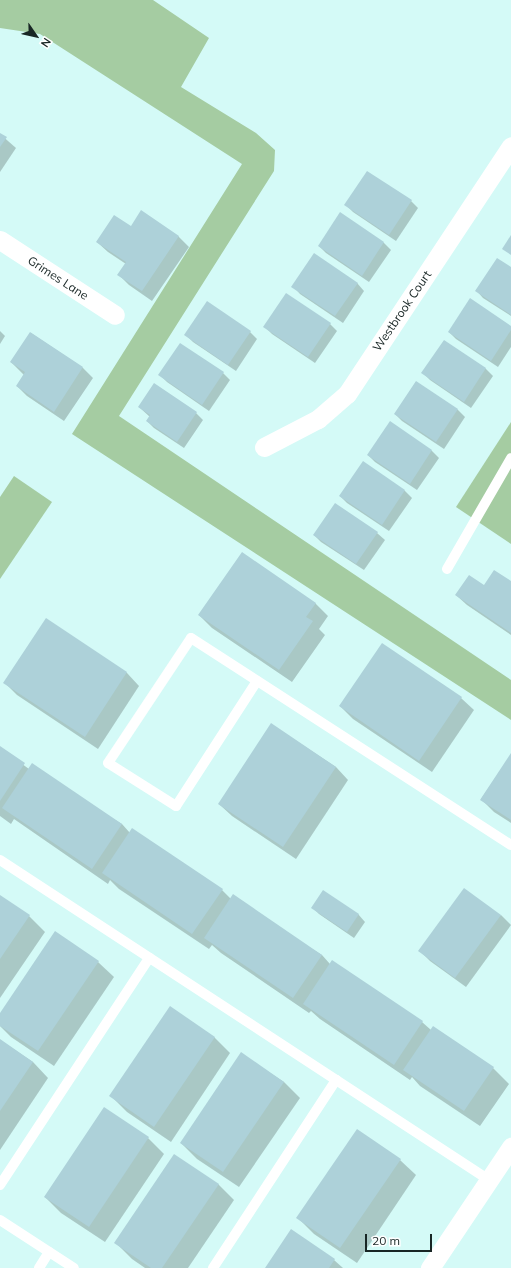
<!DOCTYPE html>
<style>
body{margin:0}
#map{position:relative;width:511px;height:1268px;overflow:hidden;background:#d4faf7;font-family:Mulish,sans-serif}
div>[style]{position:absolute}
.green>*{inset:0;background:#a5cca2}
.shadow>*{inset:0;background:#0003}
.building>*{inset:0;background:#add1d9}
.service>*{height:10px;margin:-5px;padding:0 5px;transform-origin:5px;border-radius:5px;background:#fff}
.minor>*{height:19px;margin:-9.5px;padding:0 9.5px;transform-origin:9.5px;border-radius:9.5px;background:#fff}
span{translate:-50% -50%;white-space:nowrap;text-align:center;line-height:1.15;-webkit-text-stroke:3px #fff;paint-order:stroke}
.street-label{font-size:12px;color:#182625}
.north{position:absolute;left:16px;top:16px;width:40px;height:40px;-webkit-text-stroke:3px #fff;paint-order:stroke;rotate:124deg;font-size:11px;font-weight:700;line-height:16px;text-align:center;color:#182625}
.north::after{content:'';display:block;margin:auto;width:14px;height:18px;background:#182625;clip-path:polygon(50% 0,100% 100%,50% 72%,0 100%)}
.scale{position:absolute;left:365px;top:1234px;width:67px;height:18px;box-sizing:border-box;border:2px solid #182625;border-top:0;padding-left:5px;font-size:12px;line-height:14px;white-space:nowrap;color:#182625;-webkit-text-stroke:3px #fff;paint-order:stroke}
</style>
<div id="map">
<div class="green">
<div style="clip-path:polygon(0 0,153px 0,209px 38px,181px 87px,256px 133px,275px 150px,274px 171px,119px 416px,511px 680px,511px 720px,72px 434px,242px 164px,40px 34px,0 28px)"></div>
<div style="clip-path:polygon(511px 422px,511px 544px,456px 507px)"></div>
<div style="clip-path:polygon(14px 476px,52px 502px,0 579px,0 497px)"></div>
</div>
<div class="shadow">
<div style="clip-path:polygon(0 134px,16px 148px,0 172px)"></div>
<div style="clip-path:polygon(411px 201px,418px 208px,396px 241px,353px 212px,346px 205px)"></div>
<div style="clip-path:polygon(341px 214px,384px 243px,391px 250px,369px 282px,326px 253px,319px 246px)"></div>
<div style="clip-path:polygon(131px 227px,178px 236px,189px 247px,152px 301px,129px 285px,119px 275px,126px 264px,108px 252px,97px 242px)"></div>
<div style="clip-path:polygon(511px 269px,511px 316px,483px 298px,476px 290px)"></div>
<div style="clip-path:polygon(357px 283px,364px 291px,343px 323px,300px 294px,293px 286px)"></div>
<div style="clip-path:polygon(207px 303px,250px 332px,257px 339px,236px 371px,193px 342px,186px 335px)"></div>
<div style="clip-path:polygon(330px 324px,337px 331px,315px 363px,272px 334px,265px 327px)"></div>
<div style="clip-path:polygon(511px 327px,511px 347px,498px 367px,456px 339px,449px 332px)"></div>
<div style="clip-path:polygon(0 331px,5px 336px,0 344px)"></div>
<div style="clip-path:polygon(31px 333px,83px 368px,93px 378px,64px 421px,27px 396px,17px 386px,24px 375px,11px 362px)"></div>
<div style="clip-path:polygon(444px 341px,486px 369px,493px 376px,471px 408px,430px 380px,423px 373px)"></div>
<div style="clip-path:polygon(223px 373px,230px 380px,209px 411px,167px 382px,160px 375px)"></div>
<div style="clip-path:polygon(416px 382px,458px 410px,465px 417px,444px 449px,402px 421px,395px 414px)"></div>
<div style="clip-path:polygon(139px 407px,196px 413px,203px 420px,184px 448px,154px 428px,147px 421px,150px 417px)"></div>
<div style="clip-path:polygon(390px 423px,432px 451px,439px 458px,417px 490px,375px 462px,368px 455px)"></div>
<div style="clip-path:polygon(363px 463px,405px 491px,412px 498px,389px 531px,347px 503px,340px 496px)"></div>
<div style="clip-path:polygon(377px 533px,385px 540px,364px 570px,321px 542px,314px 535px)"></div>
<div style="clip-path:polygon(511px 582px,511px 635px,467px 605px,456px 595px,484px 586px)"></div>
<div style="clip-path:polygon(315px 603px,328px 616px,319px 629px,325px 635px,292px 682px,212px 628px,199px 615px)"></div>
<div style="clip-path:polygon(46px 620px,127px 673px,139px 686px,98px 749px,17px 695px,5px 683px)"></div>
<div style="clip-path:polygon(461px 698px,474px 710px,432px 772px,353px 719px,340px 706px)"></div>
<div style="clip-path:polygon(272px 725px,336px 767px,348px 780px,296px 859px,232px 816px,219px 804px)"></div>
<div style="clip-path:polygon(0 748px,29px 769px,122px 824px,130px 833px,222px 890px,231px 899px,322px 955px,330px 964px,332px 961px,422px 1022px,431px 1030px,493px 1068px,509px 1084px,480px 1126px,420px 1086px,412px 1077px,410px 1080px,320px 1019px,311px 1011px,309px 1013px,221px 953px,212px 945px,209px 949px,119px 889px,110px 880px,108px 884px,14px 819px,11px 824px,0 816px)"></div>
<div style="clip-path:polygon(511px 755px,511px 823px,494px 812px,481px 799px)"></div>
<div style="clip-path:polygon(0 896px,29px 916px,45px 932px,0 998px)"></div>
<div style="clip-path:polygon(312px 907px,358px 914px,365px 922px,354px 938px,319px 914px)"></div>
<div style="clip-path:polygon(501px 915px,511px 925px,466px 987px,430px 961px,420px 951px)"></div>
<div style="clip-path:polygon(98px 962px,114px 977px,54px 1066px,11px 1037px,0 1026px,0 1015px)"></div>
<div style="clip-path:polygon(214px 1037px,230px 1053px,171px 1142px,127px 1112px,111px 1096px)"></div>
<div style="clip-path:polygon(0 1040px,33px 1062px,48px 1078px,0 1150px)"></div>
<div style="clip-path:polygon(241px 1054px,284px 1082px,300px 1098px,239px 1187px,197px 1159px,181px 1143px)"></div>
<div style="clip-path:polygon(148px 1138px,164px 1154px,105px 1242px,61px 1213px,45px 1197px)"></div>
<div style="clip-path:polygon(400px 1160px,416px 1175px,357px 1263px,314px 1234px,298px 1218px)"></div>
<div style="clip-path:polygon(218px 1184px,234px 1200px,188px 1268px,145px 1268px,132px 1259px,116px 1243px)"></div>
<div style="clip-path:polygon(334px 1260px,343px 1268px,266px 1268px)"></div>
</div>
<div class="building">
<div style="clip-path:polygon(0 133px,7px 137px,0 147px)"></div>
<div style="clip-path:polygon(367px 171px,412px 200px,389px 235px,344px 205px)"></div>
<div style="clip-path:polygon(141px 210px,179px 236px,142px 291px,117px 275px,126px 262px,96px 242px,114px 215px,131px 226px)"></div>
<div style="clip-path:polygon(340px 212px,384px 242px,362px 276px,318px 246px)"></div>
<div style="clip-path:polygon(511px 235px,511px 255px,502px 249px)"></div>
<div style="clip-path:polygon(314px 253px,358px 283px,335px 316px,291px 287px)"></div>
<div style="clip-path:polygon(497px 258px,511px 267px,511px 315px,475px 291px)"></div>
<div style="clip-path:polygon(286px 293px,331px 323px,308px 357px,263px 327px)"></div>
<div style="clip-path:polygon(470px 298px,511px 326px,511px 330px,491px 361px,448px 332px)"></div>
<div style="clip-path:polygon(207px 301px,251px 331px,228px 365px,184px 335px)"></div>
<div style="clip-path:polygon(30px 332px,83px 367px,54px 412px,16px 386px,25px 372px,10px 362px)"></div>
<div style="clip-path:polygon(444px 340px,486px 368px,464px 402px,421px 373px)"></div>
<div style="clip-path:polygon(180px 343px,224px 372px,202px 405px,158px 375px)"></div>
<div style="clip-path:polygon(416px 381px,458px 409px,436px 442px,394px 414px)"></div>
<div style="clip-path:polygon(154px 383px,197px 412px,177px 442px,146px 421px,150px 415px,138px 407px)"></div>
<div style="clip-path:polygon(390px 421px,432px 450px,410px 484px,367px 455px)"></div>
<div style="clip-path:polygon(363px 461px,405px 490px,382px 525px,339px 496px)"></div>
<div style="clip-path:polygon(335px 503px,378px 532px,356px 564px,313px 535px)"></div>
<div style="clip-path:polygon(242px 552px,316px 603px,306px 617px,313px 621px,279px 670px,198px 615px)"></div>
<div style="clip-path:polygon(494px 570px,511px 581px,511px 633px,455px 595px,469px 575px,484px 585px)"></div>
<div style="clip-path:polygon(46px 618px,127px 672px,85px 737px,3px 683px)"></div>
<div style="clip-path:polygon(382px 643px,462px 697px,419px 761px,339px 706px)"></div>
<div style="clip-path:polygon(271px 723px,336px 767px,283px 847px,218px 804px)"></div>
<div style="clip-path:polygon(0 746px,25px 763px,0 801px)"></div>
<div style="clip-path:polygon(511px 753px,511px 820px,480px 800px)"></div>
<div style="clip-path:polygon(32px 763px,122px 824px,92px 869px,2px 808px)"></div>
<div style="clip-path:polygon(132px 828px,223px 889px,192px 934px,102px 873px)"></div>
<div style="clip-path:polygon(464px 888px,501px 915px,455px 978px,418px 951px)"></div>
<div style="clip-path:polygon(323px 890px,359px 914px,347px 932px,311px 908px)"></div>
<div style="clip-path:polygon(233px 894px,322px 955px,293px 998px,204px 938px)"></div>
<div style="clip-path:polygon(0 895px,30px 915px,0 959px)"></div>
<div style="clip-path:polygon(55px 931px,99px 961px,38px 1051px,0 1026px,0 1013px)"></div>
<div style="clip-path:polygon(332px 960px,423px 1021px,394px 1065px,303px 1004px)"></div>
<div style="clip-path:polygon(170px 1006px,215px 1037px,154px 1127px,109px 1096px)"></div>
<div style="clip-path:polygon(433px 1026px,494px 1067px,464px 1111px,403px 1070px)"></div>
<div style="clip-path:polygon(0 1039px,33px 1062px,0 1111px)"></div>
<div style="clip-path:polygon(241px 1052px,284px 1082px,223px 1172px,180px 1143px)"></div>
<div style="clip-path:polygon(104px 1107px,149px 1137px,89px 1227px,44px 1197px)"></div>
<div style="clip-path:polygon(357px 1129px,401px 1159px,340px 1248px,296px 1218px)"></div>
<div style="clip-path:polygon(174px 1154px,219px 1184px,162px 1268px,151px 1268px,114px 1243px)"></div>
<div style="clip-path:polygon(291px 1229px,335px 1259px,329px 1268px,265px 1268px)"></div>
</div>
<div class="service">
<div style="left:447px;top:569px;width:128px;rotate:-60deg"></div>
<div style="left:257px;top:681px;width:149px;rotate:122.9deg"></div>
<div style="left:176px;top:806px;width:80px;rotate:-147.7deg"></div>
<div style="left:108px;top:763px;width:150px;rotate:-56.4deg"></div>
<div style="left:191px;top:638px;width:381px;rotate:32.9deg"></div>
<div style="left:0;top:860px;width:584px;rotate:33.2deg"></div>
<div style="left:0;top:1185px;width:272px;rotate:-56.7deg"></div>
<div style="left:0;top:1220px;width:88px;rotate:33deg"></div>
<div style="left:39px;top:1268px;width:19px;rotate:-58deg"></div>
<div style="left:213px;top:1268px;width:225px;rotate:-56.8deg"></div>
</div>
<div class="minor">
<div style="left:0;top:240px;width:137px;rotate:33.1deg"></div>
<div style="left:264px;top:447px;width:61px;rotate:-27.4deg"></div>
<div style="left:318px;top:419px;width:38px;rotate:-41deg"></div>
<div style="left:347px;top:394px;width:297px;rotate:-56.5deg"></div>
<div style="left:430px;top:1268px;width:146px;rotate:-56.2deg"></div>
</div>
<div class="street-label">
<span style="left:58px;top:278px;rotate:33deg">Grimes Lane</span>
<span style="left:402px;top:311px;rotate:-56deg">Westbrook Court</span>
</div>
<div class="north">N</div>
<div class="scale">20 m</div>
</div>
